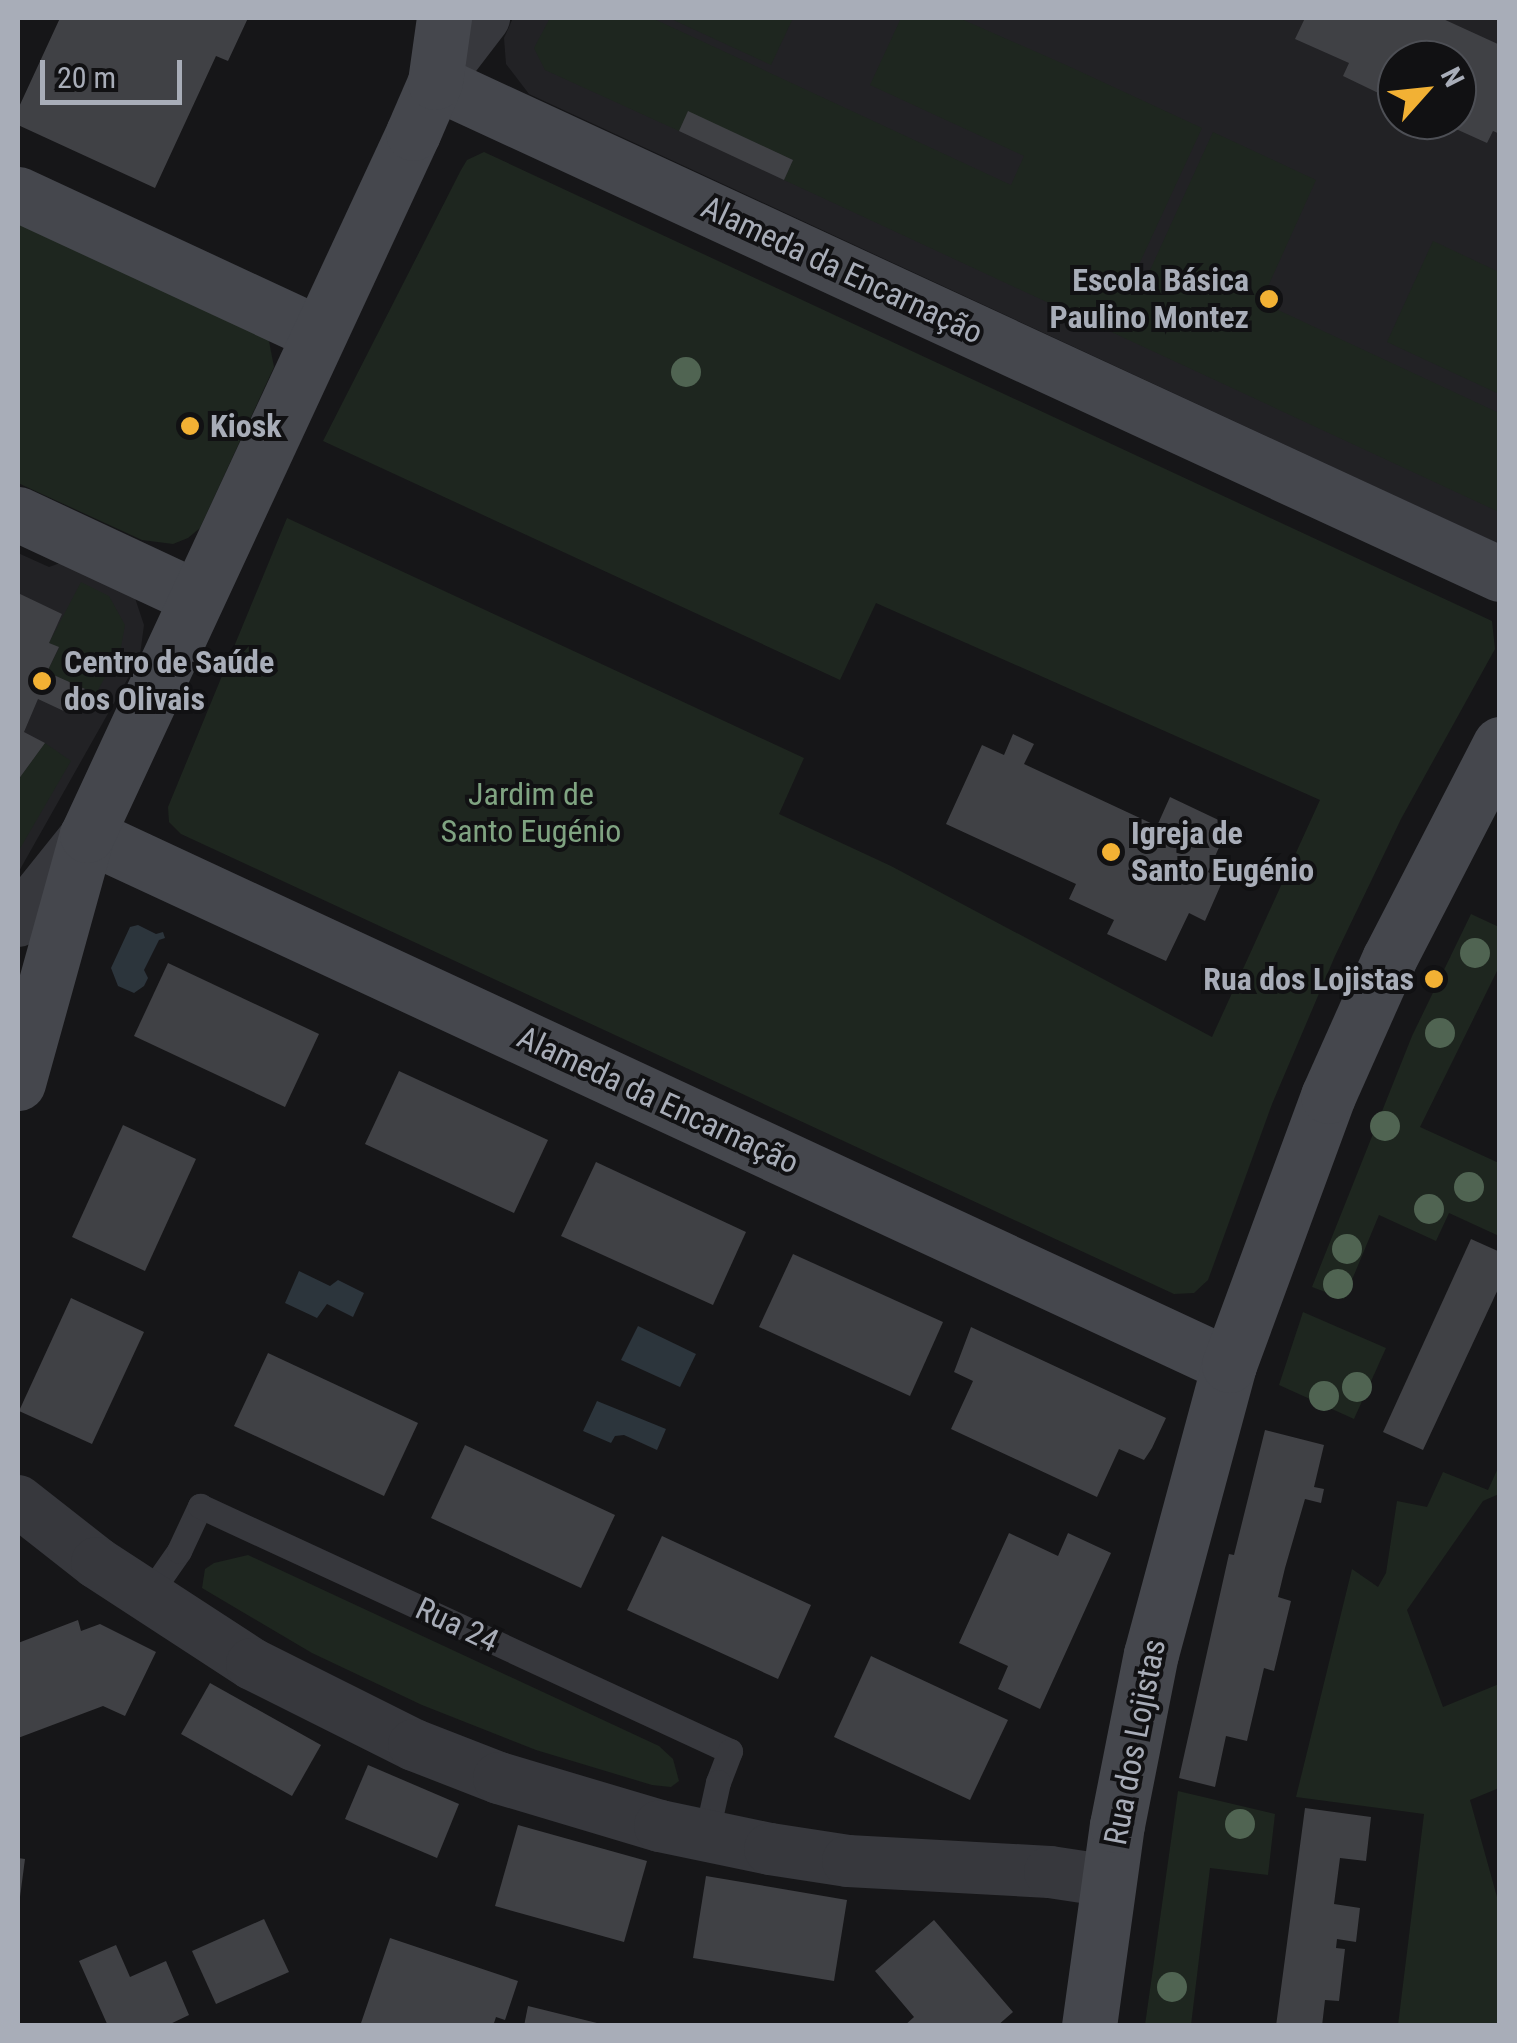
<!DOCTYPE html>
<meta charset="utf-8">
<style>
body{margin:0}
#map{position:relative;width:1517px;height:2043px;overflow:hidden;background:#161618;font-family:"Roboto Condensed",sans-serif}
div>[style]{position:absolute}
.built>*{inset:0;background:#222225}
.green>*{inset:0;background:#1e261f}
.water>*{inset:0;background:#2c353c}
.building>*{inset:0;background:#404145}
.lane>*{height:25px;margin:-12.5px;padding:0 12.5px;transform-origin:12.5px;border-radius:12.5px;background:#37383d}
.street>*{height:52px;margin:-26px;padding:0 26px;transform-origin:26px;border-radius:26px;background:#37383d}
.secondary>*{height:55px;margin:-27.5px;padding:0 27.5px;transform-origin:27.5px;border-radius:27.5px;background:#45474d}
.trees>*{width:30px;height:30px;margin:-15px;border-radius:50%;background:#506452}
.dots>*{width:28px;height:28px;translate:-50% -50%;box-sizing:border-box;border:5px solid #111113;border-radius:50%}
span{translate:-50% -50%;white-space:nowrap;text-align:center;line-height:1.15;-webkit-text-stroke:8px #111113;paint-order:stroke}
.street-label{font-size:32px;color:#a8adb8}
.poi-label{font-size:32px;color:#a8adb8;font-weight:700}
.right{translate:-100% -50%;text-align:right}
.left{translate:0 -50%;text-align:left}
.park-label{font-size:32px;color:#7fa381}
.frame{position:absolute;inset:0;border:20px solid #a8adb8;pointer-events:none}
.north{position:absolute;left:1377px;top:40px;width:100px;height:100px;box-sizing:border-box;background:#111113;border:2px solid #4d4f55;border-radius:50%;rotate:63deg;font-size:28px;font-weight:700;line-height:40px;text-align:center;color:#a8adb8}
.north::after{content:'';display:block;margin:auto;width:35px;height:45px;background:#f2b134;clip-path:polygon(50% 0,100% 100%,50% 72%,0 100%)}
.scale{position:absolute;left:40px;top:60px;width:142px;height:45px;box-sizing:border-box;border:5px solid #a8adb8;border-top:0;padding-left:12px;font-size:30px;line-height:35px;white-space:nowrap;color:#a8adb8;-webkit-text-stroke:8px #111113;paint-order:stroke}
</style>
<div id="map">
<div class="built">
<div style="clip-path:polygon(evenodd,513px 18px,1499px 18px,1499px 544px,529px 94px,506px 64px,504px 38px,513px 18px,1397px 60px,1457px 60px,1457px 120px,1397px 120px,1397px 60px)"></div>
<div style="clip-path:polygon(18px 553px,49px 567px,77px 557px,134px 595px,144px 625px,140px 655px,132px 671px,18px 873px)"></div>
</div>
<div class="green">
<div style="clip-path:polygon(550px 18px,652px 18px,1011px 185px,1024px 156px,870px 85px,901px 18px,959px 18px,1066px 65px,1202px 128px,1130px 284px,1141px 290px,1213px 132px,1316px 180px,1261px 302px,1499px 413px,1499px 512px,784px 180px,793px 160px,688px 112px,679px 131px,545px 70px,534px 48px)"></div>
<div style="clip-path:polygon(669px 18px,793px 18px,771px 65px)"></div>
<div style="clip-path:polygon(484px 152px,1492px 621px,1495px 649px,1401px 819px,1335px 956px,1272px 1104px,1208px 1280px,1194px 1293px,1174px 1294px,181px 834px,169px 822px,168px 807px,287px 518px,804px 758px,779px 814px,891px 866px,1212px 1037px,1320px 800px,876px 603px,840px 680px,323px 441px,461px 170px,467px 160px)"></div>
<div style="clip-path:polygon(18px 210px,268px 336px,274px 367px,200px 528px,188px 538px,173px 544px,142px 540px,18px 483px)"></div>
<div style="clip-path:polygon(1433px 241px,1499px 272px,1499px 394px,1387px 342px)"></div>
<div style="clip-path:polygon(81px 582px,109px 596px,125px 625px,121px 647px,96px 694px,47px 672px,59px 648px,49px 643px)"></div>
<div style="clip-path:polygon(45px 743px,71px 761px,18px 852px,18px 780px)"></div>
<div style="clip-path:polygon(1471px 914px,1499px 927px,1499px 967px,1420px 1127px,1499px 1163px,1499px 1236px,1449px 1213px,1436px 1241px,1379px 1215px,1344px 1299px,1312px 1287px,1412px 1036px)"></div>
<div style="clip-path:polygon(1303px 1312px,1386px 1348px,1354px 1419px,1279px 1385px)"></div>
<div style="clip-path:polygon(1499px 1466px,1499px 1494px,1483px 1501px,1407px 1610px,1443px 1707px,1499px 1684px,1499px 1788px,1470px 1800px,1499px 1904px,1499px 2025px,1398px 2025px,1424px 1814px,1296px 1797px,1352px 1569px,1378px 1587px,1386px 1573px,1397px 1501px,1427px 1507px,1443px 1472px,1488px 1490px)"></div>
<div style="clip-path:polygon(248px 1555px,659px 1746px,673px 1759px,679px 1781px,671px 1787px,652px 1785px,536px 1750px,422px 1705px,312px 1653px,202px 1588px,205px 1569px,214px 1563px)"></div>
<div style="clip-path:polygon(1178px 1791px,1275px 1814px,1268px 1875px,1210px 1868px,1191px 2025px,1145px 2025px)"></div>
</div>
<div class="water">
<div style="clip-path:polygon(138px 925px,156px 934px,163px 932px,165px 938px,159px 940px,144px 970px,148px 978px,144px 986px,134px 993px,118px 986px,111px 968px,130px 927px)"></div>
<div style="clip-path:polygon(299px 1271px,330px 1286px,338px 1280px,364px 1293px,353px 1317px,327px 1304px,317px 1318px,285px 1303px)"></div>
<div style="clip-path:polygon(638px 1326px,696px 1354px,680px 1387px,621px 1360px)"></div>
<div style="clip-path:polygon(597px 1401px,666px 1429px,657px 1450px,624px 1435px,615px 1436px,611px 1443px,583px 1431px)"></div>
</div>
<div class="building">
<div style="clip-path:polygon(60px 18px,248px 18px,228px 61px,216px 56px,155px 188px,18px 125px,18px 109px)"></div>
<div style="clip-path:polygon(1305px 18px,1441px 18px,1500px 45px,1500px 134px,1493px 131px,1487px 143px,1436px 120px,1457px 120px,1457px 60px,1397px 60px,1397px 102px,1343px 76px,1349px 63px,1295px 39px)"></div>
<div style="clip-path:polygon(688px 111px,793px 160px,784px 180px,679px 131px)"></div>
<div style="clip-path:polygon(18px 593px,62px 614px,49px 643px,59px 647px,47px 672px,85px 689px,68px 713px,38px 699px,24px 732px,45px 743px,18px 780px)"></div>
<div style="clip-path:polygon(1013px 734px,1034px 744px,1024px 764px,1157px 826px,1170px 797px,1229px 825px,1208px 872px,1223px 880px,1205px 921px,1189px 913px,1166px 961px,1107px 934px,1114px 920px,1069px 899px,1076px 884px,946px 824px,982px 745px,1004px 755px)"></div>
<div style="clip-path:polygon(168px 963px,319px 1034px,285px 1107px,134px 1036px)"></div>
<div style="clip-path:polygon(399px 1071px,548px 1140px,514px 1213px,365px 1144px)"></div>
<div style="clip-path:polygon(123px 1125px,196px 1159px,145px 1271px,72px 1237px)"></div>
<div style="clip-path:polygon(596px 1162px,746px 1232px,713px 1305px,561px 1236px)"></div>
<div style="clip-path:polygon(1471px 1239px,1500px 1252px,1500px 1285px,1423px 1450px,1383px 1432px)"></div>
<div style="clip-path:polygon(793px 1254px,943px 1322px,910px 1396px,759px 1327px)"></div>
<div style="clip-path:polygon(71px 1298px,144px 1332px,92px 1444px,19px 1411px)"></div>
<div style="clip-path:polygon(971px 1327px,1166px 1418px,1152px 1448px,1144px 1460px,1119px 1449px,1097px 1497px,951px 1429px,973px 1381px,954px 1372px)"></div>
<div style="clip-path:polygon(268px 1353px,418px 1423px,384px 1496px,234px 1426px)"></div>
<div style="clip-path:polygon(1265px 1430px,1324px 1445px,1314px 1487px,1324px 1489px,1321px 1503px,1305px 1499px,1285px 1568px,1278px 1597px,1291px 1601px,1274px 1671px,1264px 1668px,1247px 1741px,1226px 1736px,1215px 1787px,1179px 1778px,1229px 1554px,1234px 1555px)"></div>
<div style="clip-path:polygon(465px 1445px,615px 1515px,581px 1588px,431px 1518px)"></div>
<div style="clip-path:polygon(1009px 1533px,1058px 1556px,1068px 1533px,1111px 1553px,1040px 1709px,998px 1689px,1008px 1666px,959px 1643px)"></div>
<div style="clip-path:polygon(662px 1536px,811px 1605px,778px 1679px,627px 1610px)"></div>
<div style="clip-path:polygon(78px 1620px,81px 1631px,100px 1624px,156px 1652px,125px 1716px,103px 1706px,18px 1738px,18px 1643px)"></div>
<div style="clip-path:polygon(871px 1656px,1008px 1720px,970px 1800px,834px 1737px)"></div>
<div style="clip-path:polygon(210px 1683px,321px 1745px,292px 1796px,181px 1734px)"></div>
<div style="clip-path:polygon(368px 1765px,459px 1804px,437px 1858px,345px 1819px)"></div>
<div style="clip-path:polygon(1305px 1808px,1371px 1817px,1366px 1861px,1340px 1858px,1334px 1904px,1360px 1908px,1356px 1942px,1337px 1939px,1336px 1948px,1345px 1949px,1339px 2001px,1325px 2000px,1322px 2026px,1276px 2026px)"></div>
<div style="clip-path:polygon(518px 1825px,647px 1861px,624px 1942px,495px 1906px)"></div>
<div style="clip-path:polygon(18px 1858px,25px 1859px,20px 1897px,18px 1897px)"></div>
<div style="clip-path:polygon(706px 1876px,847px 1900px,834px 1981px,693px 1958px)"></div>
<div style="clip-path:polygon(264px 1919px,289px 1972px,216px 2004px,192px 1951px)"></div>
<div style="clip-path:polygon(934px 1920px,1013px 2012px,997px 2026px,904px 2026px,914px 2017px,875px 1971px)"></div>
<div style="clip-path:polygon(390px 1938px,518px 1981px,505px 2020px,496px 2017px,493px 2026px,360px 2026px)"></div>
<div style="clip-path:polygon(116px 1945px,130px 1977px,166px 1961px,189px 2015px,166px 2026px,108px 2026px,79px 1961px)"></div>
<div style="clip-path:polygon(528px 2006px,601px 2024px,601px 2026px,524px 2026px)"></div>
</div>
<div class="lane">
<div style="left:147px;top:1597px;width:56px;rotate:-55.2deg"></div>
<div style="left:179px;top:1551px;width:50px;rotate:-65deg"></div>
<div style="left:200px;top:1506px;width:584px;rotate:24.81deg"></div>
<div style="left:730px;top:1751px;width:33px;rotate:111deg"></div>
<div style="left:718px;top:1782px;width:55px;rotate:102.5deg"></div>
</div>
<div class="street">
<div style="left:435px;top:82px;width:81px;rotate:-52.6deg"></div>
<div style="left:18px;top:921px;width:110px;rotate:-51.3deg"></div>
<div style="left:18px;top:1501px;width:100px;rotate:38.1deg"></div>
<div style="left:97px;top:1563px;width:185px;rotate:33.1deg"></div>
<div style="left:252px;top:1664px;width:181px;rotate:26.6deg"></div>
<div style="left:414px;top:1745px;width:91px;rotate:21.2deg"></div>
<div style="left:499px;top:1778px;width:168px;rotate:16.6deg"></div>
<div style="left:660px;top:1826px;width:112px;rotate:11.8deg"></div>
<div style="left:770px;top:1849px;width:79px;rotate:8.7deg"></div>
<div style="left:848px;top:1861px;width:202px;rotate:3.1deg"></div>
<div style="left:1050px;top:1872px;width:60px;rotate:8.7deg"></div>
</div>
<div class="secondary">
<div style="left:435px;top:82px;width:1173px;rotate:24.8deg"></div>
<div style="left:18px;top:194px;width:330px;rotate:24.9deg"></div>
<div style="left:18px;top:514px;width:196px;rotate:25deg"></div>
<div style="left:87px;top:835px;width:1259px;rotate:24.9deg"></div>
<div style="left:18px;top:1083px;width:257px;rotate:-74.5deg"></div>
<div style="left:87px;top:835px;width:774px;rotate:-65.09deg"></div>
<div style="left:413px;top:133px;width:56px;rotate:-66.7deg"></div>
<div style="left:435px;top:82px;width:65px;rotate:-82deg"></div>
<div style="left:1089px;top:2026px;width:203px;rotate:-82.1deg"></div>
<div style="left:1117px;top:1825px;width:174px;rotate:-78.8deg"></div>
<div style="left:1151px;top:1654px;width:299px;rotate:-74.9deg"></div>
<div style="left:1229px;top:1365px;width:287px;rotate:-69.8deg"></div>
<div style="left:1328px;top:1096px;width:150px;rotate:-66deg"></div>
<div style="left:1389px;top:959px;width:242px;rotate:-62.7deg"></div>
</div>
<div class="trees">
<div style="left:686px;top:372px"></div>
<div style="left:1475px;top:953px"></div>
<div style="left:1440px;top:1033px"></div>
<div style="left:1385px;top:1126px"></div>
<div style="left:1469px;top:1187px"></div>
<div style="left:1429px;top:1209px"></div>
<div style="left:1347px;top:1249px"></div>
<div style="left:1338px;top:1284px"></div>
<div style="left:1357px;top:1387px"></div>
<div style="left:1324px;top:1396px"></div>
<div style="left:1240px;top:1824px"></div>
<div style="left:1172px;top:1987px"></div>
</div>
<div class="dots">
<div style="left:1269px;top:299px;background:#f2b134"></div>
<div style="left:190px;top:426px;background:#f2b134"></div>
<div style="left:42px;top:681px;background:#f2b134"></div>
<div style="left:1111px;top:852px;background:#f2b134"></div>
<div style="left:1434px;top:979px;background:#f2b134"></div>
</div>
<div class="street-label">
<span style="left:842px;top:270px;rotate:25deg">Alameda da Encarnação</span>
<span style="left:658px;top:1100px;rotate:25deg">Alameda da Encarnação</span>
<span style="left:457px;top:1625px;rotate:25deg">Rua 24</span>
<span style="left:1135px;top:1742px;rotate:-79deg">Rua dos Lojistas</span>
</div>
<div class="poi-label">
<span class="right" style="left:1249px;top:299px">Escola Básica<br>Paulino Montez</span>
<span class="left" style="left:210px;top:426px">Kiosk</span>
<span class="left" style="left:64px;top:681px">Centro de Saúde<br>dos Olivais</span>
<span class="left" style="left:1131px;top:852px">Igreja de<br>Santo Eugénio</span>
<span class="right" style="left:1414px;top:979px">Rua dos Lojistas</span>
</div>
<div class="park-label">
<span style="left:531px;top:813px">Jardim de<br>Santo Eugénio</span>
</div>
<div class="frame"></div>
<div class="north">N</div>
<div class="scale">20 m</div>
</div>
